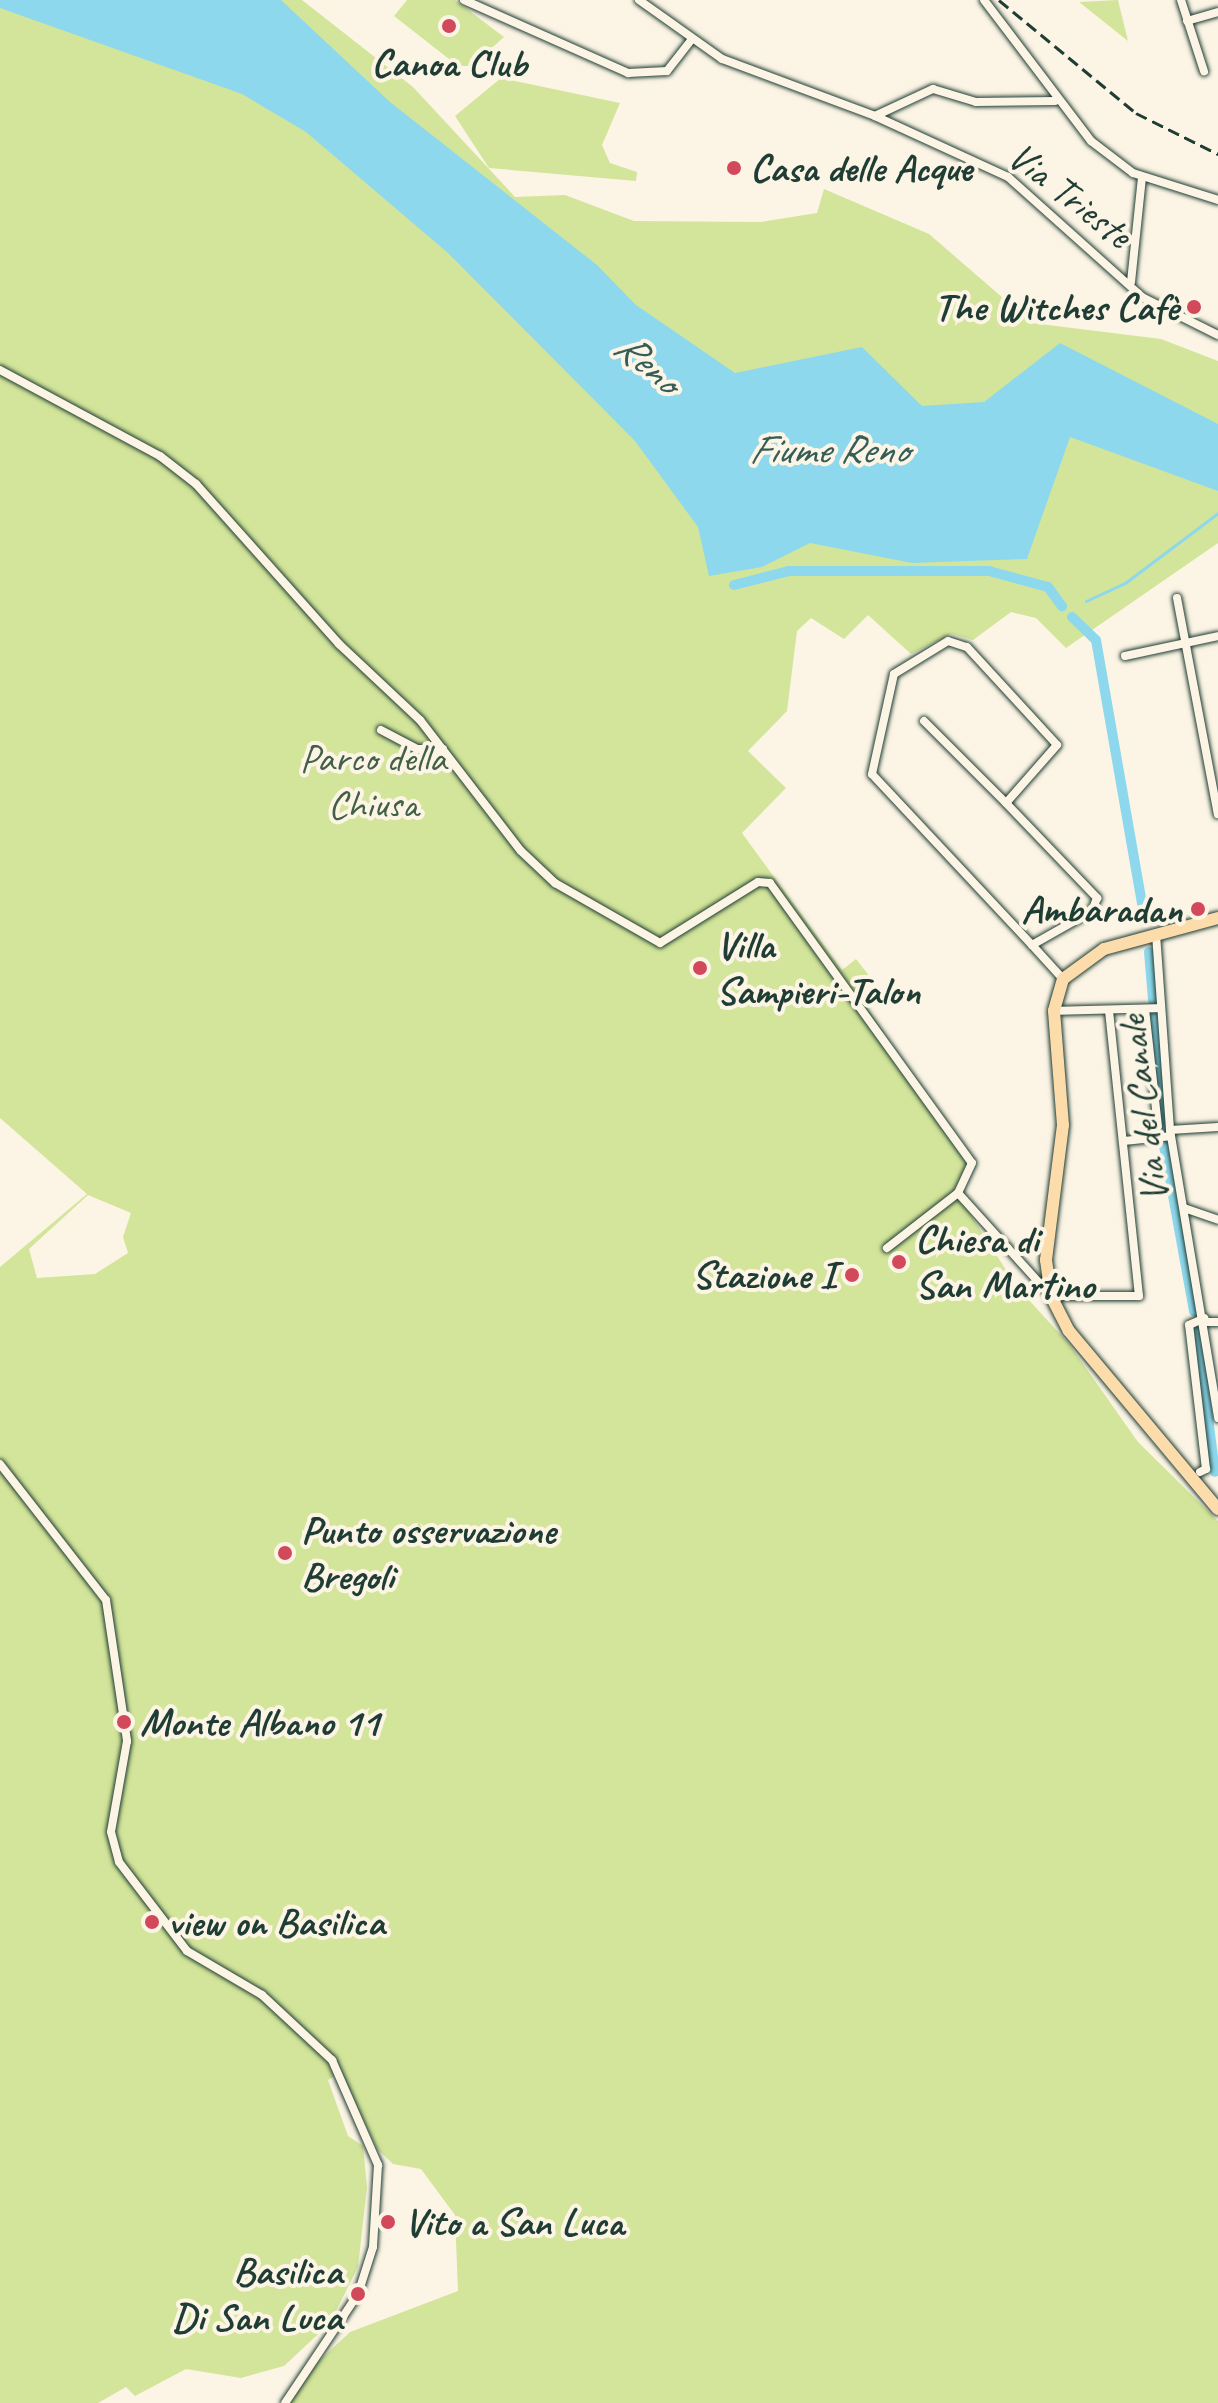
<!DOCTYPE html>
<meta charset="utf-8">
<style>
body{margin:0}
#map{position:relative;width:1218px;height:2403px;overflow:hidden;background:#fcf5e5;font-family:Caveat,sans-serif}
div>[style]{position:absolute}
.green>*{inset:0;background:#d3e59a}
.water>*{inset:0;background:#8dd8ed}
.stream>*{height:3px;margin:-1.5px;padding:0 1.5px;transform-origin:1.5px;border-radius:1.5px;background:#8dd8ed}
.canal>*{height:10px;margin:-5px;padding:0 5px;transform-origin:5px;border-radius:5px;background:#8dd8ed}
.roads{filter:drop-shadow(0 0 2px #1f3d34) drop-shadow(0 0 2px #1f3d34)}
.street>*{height:8px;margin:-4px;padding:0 4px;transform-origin:4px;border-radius:4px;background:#fcf5e5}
.primary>*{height:12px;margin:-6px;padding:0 6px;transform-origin:6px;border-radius:6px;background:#fddcac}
.rail>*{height:3px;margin-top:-1.5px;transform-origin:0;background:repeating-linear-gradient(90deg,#1f3d34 0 12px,transparent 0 18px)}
.dots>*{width:22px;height:22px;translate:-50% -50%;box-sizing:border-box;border:4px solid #fcf5e5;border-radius:50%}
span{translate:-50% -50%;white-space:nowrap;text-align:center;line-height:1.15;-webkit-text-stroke:8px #fcf5e5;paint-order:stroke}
.poi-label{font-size:40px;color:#1f3d34;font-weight:700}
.left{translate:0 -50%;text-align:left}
.right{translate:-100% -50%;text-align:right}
.street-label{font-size:40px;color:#1f3d34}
.park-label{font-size:40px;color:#435f48}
.water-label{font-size:42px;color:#355c59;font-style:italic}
</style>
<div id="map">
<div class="green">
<div style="clip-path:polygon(evenodd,0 0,302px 0,413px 87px,515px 197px,565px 195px,634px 221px,761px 222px,817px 213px,824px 189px,929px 234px,1032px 323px,1161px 339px,1218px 361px,1218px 543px,1066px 648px,1036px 618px,1011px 612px,973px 640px,951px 634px,911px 654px,868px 615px,844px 639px,811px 618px,797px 631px,787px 711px,748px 751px,786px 788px,742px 833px,842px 970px,856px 959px,874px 982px,859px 995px,970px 1165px,956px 1192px,1017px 1287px,1069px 1344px,1138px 1442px,1218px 1521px,1218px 2403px,289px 2403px,310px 2369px,350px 2332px,458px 2291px,455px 2215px,421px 2169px,393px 2164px,377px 2149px,341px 2072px,328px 2080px,348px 2136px,363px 2146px,367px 2187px,358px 2267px,330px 2323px,284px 2366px,241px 2378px,186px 2369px,135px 2396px,126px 2387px,98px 2403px,0 2403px,0 1267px,87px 1194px,0 1118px,0 0,88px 1195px,131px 1213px,123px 1237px,128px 1253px,95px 1274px,37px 1278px,29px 1249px,88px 1195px)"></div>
<div style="clip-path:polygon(407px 0,455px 0,504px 37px,472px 66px,458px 66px,394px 16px)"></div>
<div style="clip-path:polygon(1118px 0,1128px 41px,1079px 2px)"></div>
<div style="clip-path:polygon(501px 78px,620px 103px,602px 145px,610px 163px,637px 172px,636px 181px,489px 168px,455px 116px)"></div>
</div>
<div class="water">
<div style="clip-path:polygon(0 0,281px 0,390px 102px,597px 265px,636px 305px,735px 373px,862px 347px,922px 406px,984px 402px,1060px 343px,1218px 424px,1218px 491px,1070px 437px,1027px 559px,912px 563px,810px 543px,762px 567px,709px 576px,698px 527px,635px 441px,448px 253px,306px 132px,242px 94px,0 8px)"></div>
</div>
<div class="stream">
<div style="left:1086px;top:601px;width:43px;rotate:-24.8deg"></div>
<div style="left:1125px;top:583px;width:116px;rotate:-37deg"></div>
</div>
<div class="canal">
<div style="left:734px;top:585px;width:57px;rotate:-14.3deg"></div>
<div style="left:789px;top:571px;width:200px"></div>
<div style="left:989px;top:571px;width:61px;rotate:15.2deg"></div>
<div style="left:1048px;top:587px;width:24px;rotate:54deg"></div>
<div style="left:1072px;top:617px;width:33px;rotate:44deg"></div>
<div style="left:1096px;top:640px;width:286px;rotate:80.1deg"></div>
<div style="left:1149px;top:952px;width:48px;rotate:85.2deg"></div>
<div style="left:1155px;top:1017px;width:114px;rotate:86deg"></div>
<div style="left:1164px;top:1146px;width:168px;rotate:79.7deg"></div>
<div style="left:1197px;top:1332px;width:141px;rotate:82.7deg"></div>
</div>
<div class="roads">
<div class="street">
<div style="left:464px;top:0;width:180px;rotate:24deg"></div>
<div style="left:628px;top:73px;width:39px;rotate:-3deg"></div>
<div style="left:667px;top:71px;width:37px;rotate:-52deg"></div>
<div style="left:639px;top:0;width:102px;rotate:35.4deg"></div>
<div style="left:722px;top:59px;width:163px;rotate:20.4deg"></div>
<div style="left:875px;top:116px;width:146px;rotate:24.6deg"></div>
<div style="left:1008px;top:177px;width:180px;rotate:41.8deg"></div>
<div style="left:1142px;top:297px;width:85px;rotate:26.6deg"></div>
<div style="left:984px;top:0;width:177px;rotate:52.8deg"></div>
<div style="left:1091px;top:141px;width:53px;rotate:37.3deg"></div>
<div style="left:1133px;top:173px;width:89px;rotate:17.6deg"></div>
<div style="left:1181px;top:0;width:75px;rotate:72.1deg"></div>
<div style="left:1187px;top:21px;width:32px;rotate:-16deg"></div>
<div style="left:875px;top:116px;width:64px;rotate:-25deg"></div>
<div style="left:933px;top:89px;width:45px;rotate:16.8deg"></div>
<div style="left:976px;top:102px;width:79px;rotate:-0.7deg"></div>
<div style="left:1131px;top:282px;width:106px;rotate:-84deg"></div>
<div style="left:0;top:370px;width:182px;rotate:28.3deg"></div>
<div style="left:160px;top:456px;width:46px;rotate:37.9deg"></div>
<div style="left:196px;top:484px;width:215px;rotate:48.2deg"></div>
<div style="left:339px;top:644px;width:111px;rotate:43.2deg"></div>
<div style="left:420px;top:720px;width:165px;rotate:52.4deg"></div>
<div style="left:521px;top:851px;width:47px;rotate:43.3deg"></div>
<div style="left:555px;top:883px;width:121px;rotate:29.7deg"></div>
<div style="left:660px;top:943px;width:115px;rotate:-31.9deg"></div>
<div style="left:758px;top:882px;width:12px;rotate:5deg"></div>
<div style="left:770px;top:883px;width:345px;rotate:54.2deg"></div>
<div style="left:972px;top:1163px;width:33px;rotate:115deg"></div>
<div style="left:958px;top:1193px;width:90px;rotate:142.2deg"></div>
<div style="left:1177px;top:598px;width:220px;rotate:79.3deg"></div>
<div style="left:1125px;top:656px;width:95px;rotate:-12.1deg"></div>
<div style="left:924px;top:721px;width:116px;rotate:45deg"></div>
<div style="left:381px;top:730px;width:41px;rotate:27.8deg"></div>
<div style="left:417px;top:749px;width:26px"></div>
<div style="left:1156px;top:934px;width:196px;rotate:85.9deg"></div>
<div style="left:1170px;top:1130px;width:292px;rotate:80.5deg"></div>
<div style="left:1032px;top:945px;width:234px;rotate:-133.1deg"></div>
<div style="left:872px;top:774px;width:102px;rotate:-77.6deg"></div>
<div style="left:894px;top:674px;width:63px;rotate:-31.4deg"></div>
<div style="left:948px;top:641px;width:20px;rotate:18deg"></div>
<div style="left:967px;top:647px;width:133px;rotate:47.4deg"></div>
<div style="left:1057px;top:745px;width:77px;rotate:131.3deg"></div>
<div style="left:1006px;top:803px;width:132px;rotate:46.2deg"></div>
<div style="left:1097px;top:898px;width:14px;rotate:111deg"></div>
<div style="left:1092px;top:911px;width:69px;rotate:150.5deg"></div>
<div style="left:1032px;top:945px;width:46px;rotate:47.6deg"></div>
<div style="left:1145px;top:1009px;width:118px;rotate:83.7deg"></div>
<div style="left:1054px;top:1011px;width:106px;rotate:-1.6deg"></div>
<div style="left:1170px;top:1130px;width:48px;rotate:-3.6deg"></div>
<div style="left:1123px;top:1141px;width:48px;rotate:-5.9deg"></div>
<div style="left:958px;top:1193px;width:139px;rotate:47.9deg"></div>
<div style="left:1051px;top:1296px;width:88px"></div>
<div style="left:1139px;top:1296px;width:286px;rotate:-96deg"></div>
<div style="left:1184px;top:1208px;width:36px;rotate:19deg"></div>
<div style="left:1206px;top:1322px;width:12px"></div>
<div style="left:0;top:1464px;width:172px;rotate:52.1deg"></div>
<div style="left:106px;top:1600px;width:143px;rotate:81.5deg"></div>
<div style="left:127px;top:1741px;width:92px;rotate:100deg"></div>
<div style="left:111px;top:1832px;width:31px;rotate:75deg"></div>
<div style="left:119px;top:1862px;width:112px;rotate:52.6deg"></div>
<div style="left:187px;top:1951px;width:87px;rotate:30.4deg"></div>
<div style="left:262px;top:1995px;width:96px;rotate:42.9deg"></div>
<div style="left:332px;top:2060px;width:115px;rotate:66.3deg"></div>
<div style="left:378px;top:2165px;width:82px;rotate:93.5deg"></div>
<div style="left:373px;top:2247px;width:49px;rotate:107.7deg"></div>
<div style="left:358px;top:2294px;width:131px;rotate:123.8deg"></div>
<div style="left:1200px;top:1472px;width:7px;rotate:-27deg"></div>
<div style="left:1206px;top:1469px;width:145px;rotate:-96.7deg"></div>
<div style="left:1189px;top:1325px;width:17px;rotate:-24deg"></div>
</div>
<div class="primary">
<div style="left:1218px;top:918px;width:118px;rotate:164.8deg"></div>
<div style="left:1104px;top:949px;width:51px;rotate:143.8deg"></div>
<div style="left:1063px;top:979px;width:33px;rotate:106deg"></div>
<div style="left:1054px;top:1011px;width:114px;rotate:85.5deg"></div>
<div style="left:1063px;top:1125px;width:136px;rotate:97.2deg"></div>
<div style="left:1046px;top:1260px;width:36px;rotate:82deg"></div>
<div style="left:1051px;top:1296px;width:39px;rotate:63deg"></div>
<div style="left:1069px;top:1331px;width:232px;rotate:50.1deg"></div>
</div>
</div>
<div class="rail">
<div style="left:999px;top:0;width:178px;rotate:39.5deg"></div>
<div style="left:1136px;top:113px;width:92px;rotate:26.6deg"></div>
</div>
<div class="dots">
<div style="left:449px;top:26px;background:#d1495b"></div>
<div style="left:734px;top:168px;background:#d1495b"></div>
<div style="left:1194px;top:307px;background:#d1495b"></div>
<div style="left:1198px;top:909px;background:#d1495b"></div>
<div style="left:700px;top:968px;background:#d1495b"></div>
<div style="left:899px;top:1262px;background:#d1495b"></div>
<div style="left:852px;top:1275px;background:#d1495b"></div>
<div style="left:285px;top:1553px;background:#d1495b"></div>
<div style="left:124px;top:1722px;background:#d1495b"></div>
<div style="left:152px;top:1922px;background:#d1495b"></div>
<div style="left:388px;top:2222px;background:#d1495b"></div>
<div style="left:358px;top:2294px;background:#d1495b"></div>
</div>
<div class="poi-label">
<span style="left:449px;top:63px">Canoa Club</span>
<span class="left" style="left:750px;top:168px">Casa delle Acque</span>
<span class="right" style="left:1178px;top:307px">The Witches Cafè</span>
<span class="right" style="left:1182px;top:909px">Ambaradan</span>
<span class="left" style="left:716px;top:968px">Villa<br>Sampieri-Talon</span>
<span class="left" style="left:915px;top:1262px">Chiesa di<br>San Martino</span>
<span class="right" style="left:836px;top:1275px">Stazione I</span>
<span class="left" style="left:301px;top:1553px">Punto osservazione<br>Bregoli</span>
<span class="left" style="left:140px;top:1722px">Monte Albano 11</span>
<span class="left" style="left:168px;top:1922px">view on Basilica</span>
<span class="left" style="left:404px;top:2222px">Vito a San Luca</span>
<span class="right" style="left:342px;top:2294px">Basilica<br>Di San Luca</span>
</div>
<div class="street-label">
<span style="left:1070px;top:195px;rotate:38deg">Via Trieste</span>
<span style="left:1143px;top:1109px;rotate:-97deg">Via del Canale</span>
</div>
<div class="park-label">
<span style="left:373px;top:781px">Parco della<br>Chiusa</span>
</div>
<div class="water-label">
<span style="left:647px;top:363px;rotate:41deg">Reno</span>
<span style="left:828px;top:450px">Fiume Reno</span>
</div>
</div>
